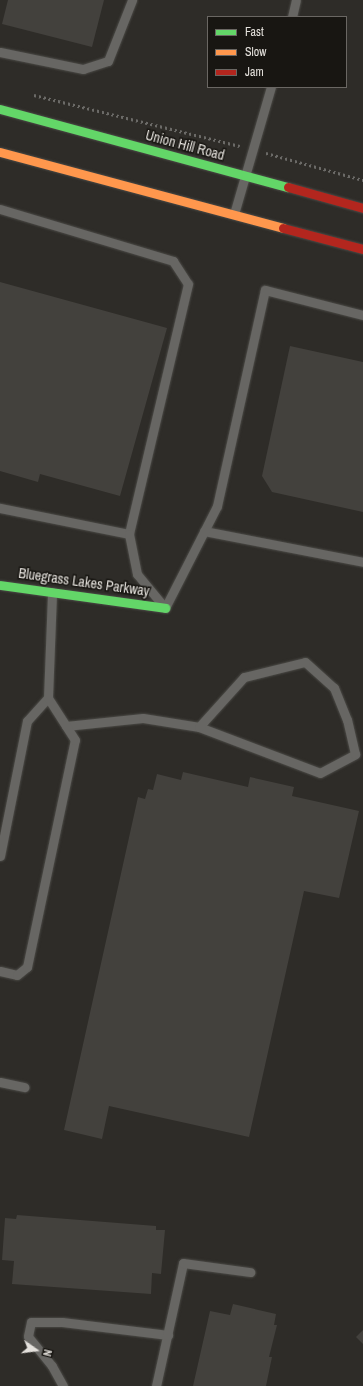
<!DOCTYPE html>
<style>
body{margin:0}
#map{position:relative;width:363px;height:1386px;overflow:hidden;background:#2e2c28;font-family:"Archivo Narrow",sans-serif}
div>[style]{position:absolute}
.building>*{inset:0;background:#43413d}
.path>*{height:2.5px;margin-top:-1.25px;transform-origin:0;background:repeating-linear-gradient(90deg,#6b6a67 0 2px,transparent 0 5px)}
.roads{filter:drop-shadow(0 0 1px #4b4a46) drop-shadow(0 0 1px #4b4a46)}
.lane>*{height:9px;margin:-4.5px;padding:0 4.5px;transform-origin:4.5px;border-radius:4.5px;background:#676663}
.fast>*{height:9px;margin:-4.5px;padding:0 4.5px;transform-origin:4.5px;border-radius:4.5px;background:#63d668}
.slow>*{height:9px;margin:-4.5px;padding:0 4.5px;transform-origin:4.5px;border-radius:4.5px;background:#ff974d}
.jam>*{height:9px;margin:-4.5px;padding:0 4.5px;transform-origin:4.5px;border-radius:4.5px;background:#b3261e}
span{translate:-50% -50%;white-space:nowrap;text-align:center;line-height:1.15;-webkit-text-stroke:3px #181612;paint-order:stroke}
.street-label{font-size:14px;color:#e4e1dc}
.legend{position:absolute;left:207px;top:16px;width:140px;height:72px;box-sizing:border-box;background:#181612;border:1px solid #6a6763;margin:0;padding:5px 7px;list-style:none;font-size:12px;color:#e4e1dc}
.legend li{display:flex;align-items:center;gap:8px;height:20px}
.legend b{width:20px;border:1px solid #6a6763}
.north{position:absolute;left:16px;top:1330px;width:40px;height:40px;-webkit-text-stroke:3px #181612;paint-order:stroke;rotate:104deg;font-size:11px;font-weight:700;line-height:16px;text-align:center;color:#e4e1dc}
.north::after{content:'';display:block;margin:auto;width:14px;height:18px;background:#e4e1dc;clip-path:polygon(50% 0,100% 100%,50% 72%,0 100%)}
</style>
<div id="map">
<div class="building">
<div style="clip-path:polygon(8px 0,104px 0,92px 47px,2px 24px)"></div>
<div style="clip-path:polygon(0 282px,167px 328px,120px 496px,40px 474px,38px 482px,0 471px)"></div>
<div style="clip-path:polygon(290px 346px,363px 362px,363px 512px,272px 492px,262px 476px)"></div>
<div style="clip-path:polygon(183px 772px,248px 787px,250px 777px,294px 787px,292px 796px,359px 811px,339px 898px,304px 891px,249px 1137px,109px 1106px,102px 1139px,64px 1130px,138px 797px,145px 799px,148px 789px,153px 790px,157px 774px,181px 780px)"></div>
<div style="clip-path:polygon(17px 1215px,156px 1226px,156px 1230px,165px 1230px,161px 1274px,152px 1273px,151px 1294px,12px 1284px,14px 1261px,2px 1260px,5px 1218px,16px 1219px)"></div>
<div style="clip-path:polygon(233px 1304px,276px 1314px,274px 1325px,277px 1325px,269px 1357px,272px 1357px,266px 1386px,193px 1386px,210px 1311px,230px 1315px)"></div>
<div style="clip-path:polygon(363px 1330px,363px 1344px,356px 1337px)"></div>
</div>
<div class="path">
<div style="left:34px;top:95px;width:212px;rotate:13.9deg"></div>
<div style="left:266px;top:153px;width:101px;rotate:15.6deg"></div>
</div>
<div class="roads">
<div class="lane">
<div style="left:292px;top:17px;width:17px;rotate:-77deg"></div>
<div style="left:0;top:52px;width:85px;rotate:11.6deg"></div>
<div style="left:83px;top:69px;width:26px;rotate:-18deg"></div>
<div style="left:108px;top:61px;width:66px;rotate:-68.5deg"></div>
<div style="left:0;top:209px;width:181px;rotate:16.7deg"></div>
<div style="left:173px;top:261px;width:27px;rotate:57deg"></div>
<div style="left:188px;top:284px;width:257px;rotate:103.3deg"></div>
<div style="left:129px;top:534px;width:132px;rotate:-168.6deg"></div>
<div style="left:234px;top:214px;width:132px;rotate:-73.8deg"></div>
<div style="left:204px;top:531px;width:162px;rotate:11deg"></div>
<div style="left:129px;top:534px;width:41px;rotate:78.7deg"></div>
<div style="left:137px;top:574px;width:44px;rotate:50.5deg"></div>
<div style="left:165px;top:608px;width:114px;rotate:-63deg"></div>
<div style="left:217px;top:506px;width:221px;rotate:-77.5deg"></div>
<div style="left:265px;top:290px;width:101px;rotate:14.3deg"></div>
<div style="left:66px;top:726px;width:77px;rotate:-5.9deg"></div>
<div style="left:143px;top:718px;width:57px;rotate:9.1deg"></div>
<div style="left:199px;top:727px;width:129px;rotate:20.8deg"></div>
<div style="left:320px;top:773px;width:40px;rotate:-28deg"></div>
<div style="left:355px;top:754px;width:35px;rotate:-103deg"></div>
<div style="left:347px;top:720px;width:35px;rotate:-112deg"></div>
<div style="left:334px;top:688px;width:39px;rotate:-138deg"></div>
<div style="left:305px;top:662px;width:63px;rotate:166.2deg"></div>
<div style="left:244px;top:677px;width:67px;rotate:132deg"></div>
<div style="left:0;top:856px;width:138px;rotate:-78.7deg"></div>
<div style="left:27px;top:721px;width:31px;rotate:-48deg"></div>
<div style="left:0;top:971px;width:17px;rotate:13deg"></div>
<div style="left:17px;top:975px;width:13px;rotate:-39deg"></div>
<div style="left:27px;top:967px;width:232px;rotate:-78.1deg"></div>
<div style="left:75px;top:740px;width:50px;rotate:-122.7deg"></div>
<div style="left:48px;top:698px;width:106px;rotate:-87.8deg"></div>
<div style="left:0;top:1082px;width:25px;rotate:12deg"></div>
<div style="left:63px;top:1386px;width:23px;rotate:-119deg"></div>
<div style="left:52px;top:1366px;width:38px;rotate:-129deg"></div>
<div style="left:28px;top:1336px;width:14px;rotate:-78deg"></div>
<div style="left:31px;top:1322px;width:31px"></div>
<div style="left:62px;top:1322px;width:107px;rotate:7deg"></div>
<div style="left:156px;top:1386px;width:126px;rotate:-77.6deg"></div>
<div style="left:183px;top:1263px;width:68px;rotate:7.7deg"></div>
</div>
<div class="fast">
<div style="left:0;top:109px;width:298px;rotate:15.2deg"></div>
<div style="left:0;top:585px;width:167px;rotate:7.9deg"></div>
</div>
<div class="slow">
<div style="left:0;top:152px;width:293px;rotate:15deg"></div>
</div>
<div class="jam">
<div style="left:288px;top:187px;width:78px;rotate:15.6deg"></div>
<div style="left:283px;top:228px;width:83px;rotate:14.7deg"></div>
</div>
</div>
<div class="street-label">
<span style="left:185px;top:145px;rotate:15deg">Union Hill Road</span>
<span style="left:84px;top:582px;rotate:8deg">Bluegrass Lakes Parkway</span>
</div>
<ul class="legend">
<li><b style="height:5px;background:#63d668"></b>Fast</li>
<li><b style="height:5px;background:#ff974d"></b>Slow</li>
<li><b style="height:5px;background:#b3261e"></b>Jam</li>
</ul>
<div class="north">N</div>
</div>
